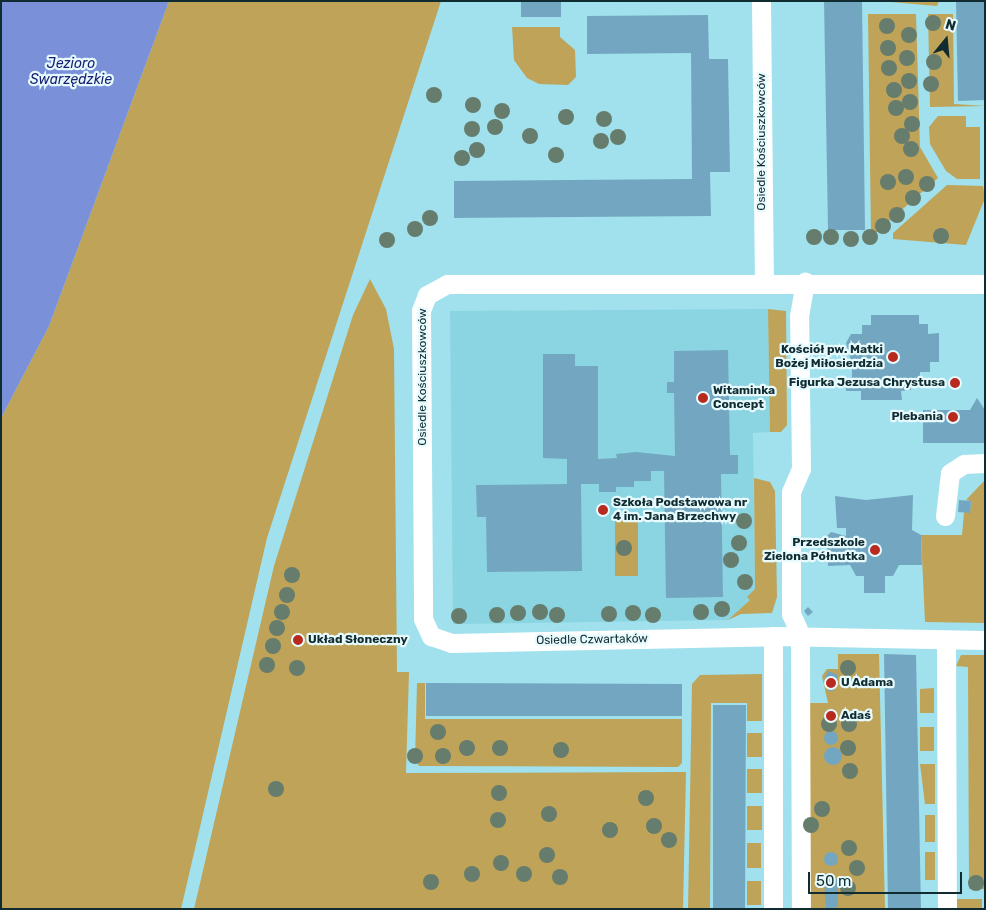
<!DOCTYPE html>
<meta charset="utf-8">
<style>
body{margin:0}
#map{position:relative;width:986px;height:910px;overflow:hidden;background:#a0e1ed;font-family:Rubik,sans-serif}
div>[style]{position:absolute}
.built>*{inset:0;background:#8bd4e2}
.green>*{inset:0;background:#bea358}
.water>*{inset:0;background:#7a91d9}
.building>*{inset:0;background:#73a7c1}
.round{border-radius:50%}
.street>*{height:19px;margin:-9.5px;padding:0 9.5px;transform-origin:9.5px;border-radius:9.5px;background:#fff}
.trees>*{width:16px;height:16px;margin:-8px;border-radius:50%;background:#667c6c}
.dots>*{width:14px;height:14px;translate:-50% -50%;box-sizing:border-box;border:2px solid #e7fafd;border-radius:50%}
span{translate:-50% -50%;white-space:nowrap;text-align:center;line-height:1.15;-webkit-text-stroke:4.5px #e7fafd;paint-order:stroke}
.street-label{font-size:12px;color:#112c31}
.poi-label{font-size:12px;color:#112c31;font-weight:700}
.right{translate:-100% -50%;text-align:right}
.left{translate:0 -50%;text-align:left}
.water-label{font-size:14px;color:#161f72;font-style:italic}
.frame{position:absolute;inset:0;border:2px solid #112c31;pointer-events:none}
.north{position:absolute;left:921px;top:15px;width:50px;height:50px;-webkit-text-stroke:4px #e7fafd;paint-order:stroke;rotate:17deg;font-size:14px;font-weight:700;line-height:20px;text-align:center;color:#112c31}
.north::after{content:'';display:block;margin:auto;width:18px;height:22px;background:#112c31;clip-path:polygon(50% 0,100% 100%,50% 72%,0 100%)}
.scale{position:absolute;left:808px;top:872px;width:154px;height:22px;box-sizing:border-box;border:2px solid #112c31;border-top:0;padding-left:6px;font-size:15px;line-height:18px;white-space:nowrap;color:#112c31;-webkit-text-stroke:4px #e7fafd;paint-order:stroke}
</style>
<div id="map">
<div class="built">
<div style="clip-path:polygon(768px 309px,770px 432px,753px 433px,755px 589px,750px 600px,728px 620px,453px 624px,450px 311px)"></div>
</div>
<div class="green">
<div style="clip-path:polygon(169px 1px,441px 1px,267px 538px,181px 909px,1px 909px,1px 418px,49px 326px)"></div>
<div style="clip-path:polygon(879px 1px,939px 1px,937px 6px)"></div>
<div style="clip-path:polygon(868px 14px,916px 14px,920px 147px,938px 178px,871px 237px)"></div>
<div style="clip-path:polygon(928px 14px,953px 14px,954px 104px,985px 106px,930px 107px)"></div>
<div style="clip-path:polygon(512px 27px,560px 27px,560px 37px,575px 50px,576px 77px,568px 85px,539px 84px,527px 78px,514px 60px)"></div>
<div style="clip-path:polygon(938px 116px,966px 116px,966px 127px,980px 127px,980px 179px,957px 179px,946px 171px,930px 144px,929px 127px)"></div>
<div style="clip-path:polygon(947px 185px,983px 186px,985px 198px,966px 245px,893px 239px,893px 233px)"></div>
<div style="clip-path:polygon(370px 279px,386px 309px,394px 349px,397px 672px,409px 672px,406px 773px,686px 772px,683px 909px,194px 909px,274px 566px,353px 315px)"></div>
<div style="clip-path:polygon(768px 309px,786px 311px,787px 425px,781px 432px,770px 432px)"></div>
<div style="clip-path:polygon(754px 478px,770px 482px,775px 491px,777px 597px,772px 613px,741px 614px,728px 620px,750px 600px,747px 597px,755px 589px)"></div>
<div style="clip-path:polygon(985px 480px,985px 623px,925px 622px,921px 535px,962px 535px,964px 512px,970px 512px,971px 501px,966px 500px)"></div>
<div style="clip-path:polygon(615px 519px,638px 519px,638px 576px,615px 576px)"></div>
<div style="clip-path:polygon(838px 654px,879px 654px,885px 909px,808px 909px,808px 703px,828px 703px,822px 676px,827px 669px,838px 669px)"></div>
<div style="clip-path:polygon(961px 655px,985px 655px,985px 889px,969px 889px,968px 667px,956px 666px)"></div>
<div style="clip-path:polygon(762px 674px,762px 721px,747px 721px,747px 703px,711px 703px,710px 909px,688px 909px,692px 684px,700px 675px)"></div>
<div style="clip-path:polygon(417px 683px,425px 683px,425px 719px,682px 719px,682px 763px,678px 767px,419px 766px,415px 760px)"></div>
<div style="clip-path:polygon(934px 688px,934px 713px,920px 713px,920px 689px)"></div>
<div style="clip-path:polygon(920px 727px,934px 727px,934px 751px,920px 751px)"></div>
<div style="clip-path:polygon(747px 733px,762px 733px,762px 757px,747px 757px)"></div>
<div style="clip-path:polygon(920px 764px,935px 764px,935px 804px,925px 804px)"></div>
<div style="clip-path:polygon(747px 769px,762px 769px,762px 793px,747px 793px)"></div>
<div style="clip-path:polygon(747px 806px,762px 806px,762px 830px,747px 830px)"></div>
<div style="clip-path:polygon(925px 815px,935px 815px,935px 842px,925px 842px)"></div>
<div style="clip-path:polygon(747px 843px,761px 843px,761px 868px,747px 868px)"></div>
<div style="clip-path:polygon(925px 852px,935px 852px,935px 880px,925px 880px)"></div>
<div style="clip-path:polygon(747px 881px,761px 881px,761px 905px,747px 905px)"></div>
<div style="clip-path:polygon(957px 899px,982px 899px,982px 909px,957px 909px)"></div>
</div>
<div class="water">
<div style="clip-path:polygon(1px 1px,169px 1px,49px 326px,1px 418px)"></div>
</div>
<div class="building">
<div style="clip-path:polygon(521px 1px,561px 1px,561px 17px,521px 17px)"></div>
<div style="clip-path:polygon(824px 1px,862px 1px,865px 230px,828px 230px)"></div>
<div style="clip-path:polygon(956px 1px,985px 1px,985px 100px,958px 101px)"></div>
<div style="clip-path:polygon(708px 15px,709px 59px,728px 59px,730px 172px,710px 172px,711px 216px,454px 218px,454px 181px,692px 179px,691px 53px,587px 54px,587px 16px)"></div>
<div style="clip-path:polygon(871px 315px,919px 315px,919px 324px,928px 324px,928px 334px,939px 333px,939px 362px,930px 362px,930px 372px,920px 372px,920px 381px,911px 381px,911px 390px,901px 391px,902px 400px,861px 400px,861px 391px,846px 391px,846px 380px,852px 380px,852px 364px,846px 343px,851px 334px,862px 334px,862px 325px,871px 325px)"></div>
<div style="clip-path:polygon(728px 350px,730px 455px,738px 455px,738px 474px,721px 474px,723px 597px,666px 598px,664px 471px,651px 471px,651px 481px,634px 481px,634px 487px,616px 487px,616px 492px,599px 492px,599px 484px,581px 484px,582px 571px,487px 572px,486px 517px,477px 517px,476px 485px,567px 484px,567px 459px,543px 458px,543px 354px,575px 354px,575px 366px,598px 366px,598px 459px,617px 458px,616px 454px,636px 452px,675px 456px,674px 393px,667px 393px,667px 382px,674px 382px,674px 351px)"></div>
<div style="clip-path:polygon(977px 398px,985px 410px,985px 443px,923px 443px,923px 410px,970px 410px)"></div>
<div style="clip-path:polygon(913px 495px,912px 530px,921px 535px,922px 565px,899px 565px,893px 576px,885px 576px,885px 593px,864px 593px,864px 576px,856px 576px,850px 565px,828px 566px,827px 536px,831px 532px,846px 536px,846px 528px,837px 528px,835px 496px,866px 500px)"></div>
<div style="clip-path:polygon(959px 500px,971px 501px,970px 513px,958px 512px)"></div>
<div style="clip-path:polygon(808px 607px,813px 612px,808px 616px,804px 611px)"></div>
<div style="clip-path:polygon(884px 654px,916px 655px,921px 909px,888px 909px)"></div>
<div style="clip-path:polygon(828px 671px,838px 675px,834px 691px,828px 691px,824px 681px)"></div>
<div style="clip-path:polygon(426px 683px,682px 684px,682px 716px,426px 716px)"></div>
<div style="clip-path:polygon(713px 705px,746px 705px,745px 909px,713px 909px)"></div>
<div class="round" style="left:824px;top:709px;width:14px;height:14px"></div>
<div class="round" style="left:824px;top:731px;width:14px;height:14px"></div>
<div class="round" style="left:824px;top:747px;width:18px;height:18px"></div>
<div class="round" style="left:824px;top:852px;width:14px;height:14px"></div>
<div style="clip-path:polygon(834px 876px,838px 880px,838px 907px,826px 909px,824px 881px)"></div>
</div>
<div class="street">
<div style="left:761px;top:1px;width:282px;rotate:89.4deg"></div>
<div style="left:985px;top:284px;width:538px;rotate:180deg"></div>
<div style="left:447px;top:284px;width:23px;rotate:151deg"></div>
<div style="left:427px;top:295px;width:17px;rotate:111deg"></div>
<div style="left:421px;top:311px;width:308px;rotate:89.6deg"></div>
<div style="left:423px;top:619px;width:19px;rotate:65deg"></div>
<div style="left:431px;top:636px;width:21px;rotate:19deg"></div>
<div style="left:451px;top:643px;width:322px;rotate:-1.2deg"></div>
<div style="left:773px;top:636px;width:212px;rotate:1.1deg"></div>
<div style="left:945px;top:516px;width:43px;rotate:-83.4deg"></div>
<div style="left:950px;top:473px;width:17px;rotate:-33deg"></div>
<div style="left:964px;top:464px;width:21px;rotate:-3deg"></div>
<div style="left:798px;top:629px;width:17px;rotate:-115deg"></div>
<div style="left:791px;top:614px;width:122px;rotate:-90deg"></div>
<div style="left:791px;top:492px;width:25px;rotate:-67deg"></div>
<div style="left:801px;top:469px;width:153px;rotate:-90.7deg"></div>
<div style="left:799px;top:316px;width:35px;rotate:-80deg"></div>
<div style="left:773px;top:636px;width:273px;rotate:90deg"></div>
<div style="left:946px;top:640px;width:269px;rotate:89.8deg"></div>
<div style="left:800px;top:646px;width:263px;rotate:89.8deg"></div>
</div>
<div class="trees">
<div style="left:933px;top:23px"></div>
<div style="left:887px;top:26px"></div>
<div style="left:909px;top:35px"></div>
<div style="left:888px;top:48px"></div>
<div style="left:907px;top:58px"></div>
<div style="left:934px;top:62px"></div>
<div style="left:889px;top:68px"></div>
<div style="left:909px;top:81px"></div>
<div style="left:931px;top:84px"></div>
<div style="left:894px;top:90px"></div>
<div style="left:434px;top:95px"></div>
<div style="left:910px;top:102px"></div>
<div style="left:473px;top:105px"></div>
<div style="left:896px;top:108px"></div>
<div style="left:502px;top:111px"></div>
<div style="left:566px;top:117px"></div>
<div style="left:604px;top:119px"></div>
<div style="left:912px;top:124px"></div>
<div style="left:495px;top:127px"></div>
<div style="left:472px;top:129px"></div>
<div style="left:530px;top:136px"></div>
<div style="left:902px;top:136px"></div>
<div style="left:618px;top:137px"></div>
<div style="left:601px;top:141px"></div>
<div style="left:911px;top:149px"></div>
<div style="left:477px;top:150px"></div>
<div style="left:556px;top:155px"></div>
<div style="left:462px;top:158px"></div>
<div style="left:906px;top:177px"></div>
<div style="left:888px;top:182px"></div>
<div style="left:927px;top:184px"></div>
<div style="left:913px;top:198px"></div>
<div style="left:897px;top:215px"></div>
<div style="left:430px;top:218px"></div>
<div style="left:883px;top:226px"></div>
<div style="left:415px;top:229px"></div>
<div style="left:941px;top:236px"></div>
<div style="left:814px;top:237px"></div>
<div style="left:831px;top:237px"></div>
<div style="left:870px;top:237px"></div>
<div style="left:851px;top:239px"></div>
<div style="left:387px;top:240px"></div>
<div style="left:744px;top:521px"></div>
<div style="left:739px;top:543px"></div>
<div style="left:624px;top:548px"></div>
<div style="left:731px;top:560px"></div>
<div style="left:292px;top:575px"></div>
<div style="left:745px;top:582px"></div>
<div style="left:287px;top:595px"></div>
<div style="left:722px;top:609px"></div>
<div style="left:282px;top:612px"></div>
<div style="left:540px;top:612px"></div>
<div style="left:701px;top:612px"></div>
<div style="left:518px;top:613px"></div>
<div style="left:633px;top:613px"></div>
<div style="left:609px;top:614px"></div>
<div style="left:497px;top:615px"></div>
<div style="left:557px;top:615px"></div>
<div style="left:653px;top:615px"></div>
<div style="left:459px;top:616px"></div>
<div style="left:277px;top:628px"></div>
<div style="left:273px;top:646px"></div>
<div style="left:267px;top:665px"></div>
<div style="left:297px;top:668px"></div>
<div style="left:848px;top:668px"></div>
<div style="left:829px;top:724px"></div>
<div style="left:849px;top:724px"></div>
<div style="left:438px;top:732px"></div>
<div style="left:467px;top:748px"></div>
<div style="left:500px;top:748px"></div>
<div style="left:848px;top:748px"></div>
<div style="left:561px;top:750px"></div>
<div style="left:415px;top:756px"></div>
<div style="left:443px;top:756px"></div>
<div style="left:850px;top:771px"></div>
<div style="left:276px;top:789px"></div>
<div style="left:499px;top:793px"></div>
<div style="left:646px;top:798px"></div>
<div style="left:822px;top:809px"></div>
<div style="left:549px;top:814px"></div>
<div style="left:498px;top:820px"></div>
<div style="left:811px;top:825px"></div>
<div style="left:654px;top:826px"></div>
<div style="left:610px;top:830px"></div>
<div style="left:669px;top:840px"></div>
<div style="left:849px;top:848px"></div>
<div style="left:547px;top:855px"></div>
<div style="left:501px;top:863px"></div>
<div style="left:857px;top:868px"></div>
<div style="left:472px;top:874px"></div>
<div style="left:524px;top:874px"></div>
<div style="left:560px;top:877px"></div>
<div style="left:431px;top:882px"></div>
<div style="left:976px;top:883px"></div>
<div style="left:848px;top:888px"></div>
</div>
<div class="dots">
<div style="left:893px;top:357px;background:#b82a1e"></div>
<div style="left:955px;top:383px;background:#b82a1e"></div>
<div style="left:703px;top:398px;background:#b82a1e"></div>
<div style="left:953px;top:417px;background:#b82a1e"></div>
<div style="left:603px;top:510px;background:#b82a1e"></div>
<div style="left:875px;top:550px;background:#b82a1e"></div>
<div style="left:298px;top:640px;background:#b82a1e"></div>
<div style="left:831px;top:683px;background:#b82a1e"></div>
<div style="left:831px;top:716px;background:#b82a1e"></div>
</div>
<div class="street-label">
<span style="left:762px;top:142px;rotate:-90deg">Osiedle Kościuszkowców</span>
<span style="left:423px;top:377px;rotate:-90deg">Osiedle Kościuszkowców</span>
<span style="left:592px;top:640px;rotate:-1deg">Osiedle Czwartaków</span>
</div>
<div class="poi-label">
<span class="right" style="left:883px;top:357px">Kościół pw. Matki<br>Bożej Miłosierdzia</span>
<span class="right" style="left:945px;top:383px">Figurka Jezusa Chrystusa</span>
<span class="left" style="left:713px;top:398px">Witaminka<br>Concept</span>
<span class="right" style="left:943px;top:417px">Plebania</span>
<span class="left" style="left:613px;top:510px">Szkoła Podstawowa nr<br>4 im. Jana Brzechwy</span>
<span class="right" style="left:865px;top:550px">Przedszkole<br>Zielona Półnutka</span>
<span class="left" style="left:308px;top:640px">Układ Słoneczny</span>
<span class="left" style="left:841px;top:683px">U Adama</span>
<span class="left" style="left:841px;top:716px">Adaś</span>
</div>
<div class="water-label">
<span style="left:71px;top:72px">Jezioro<br>Swarzędzkie</span>
</div>
<div class="frame"></div>
<div class="north">N</div>
<div class="scale">50 m</div>
</div>
